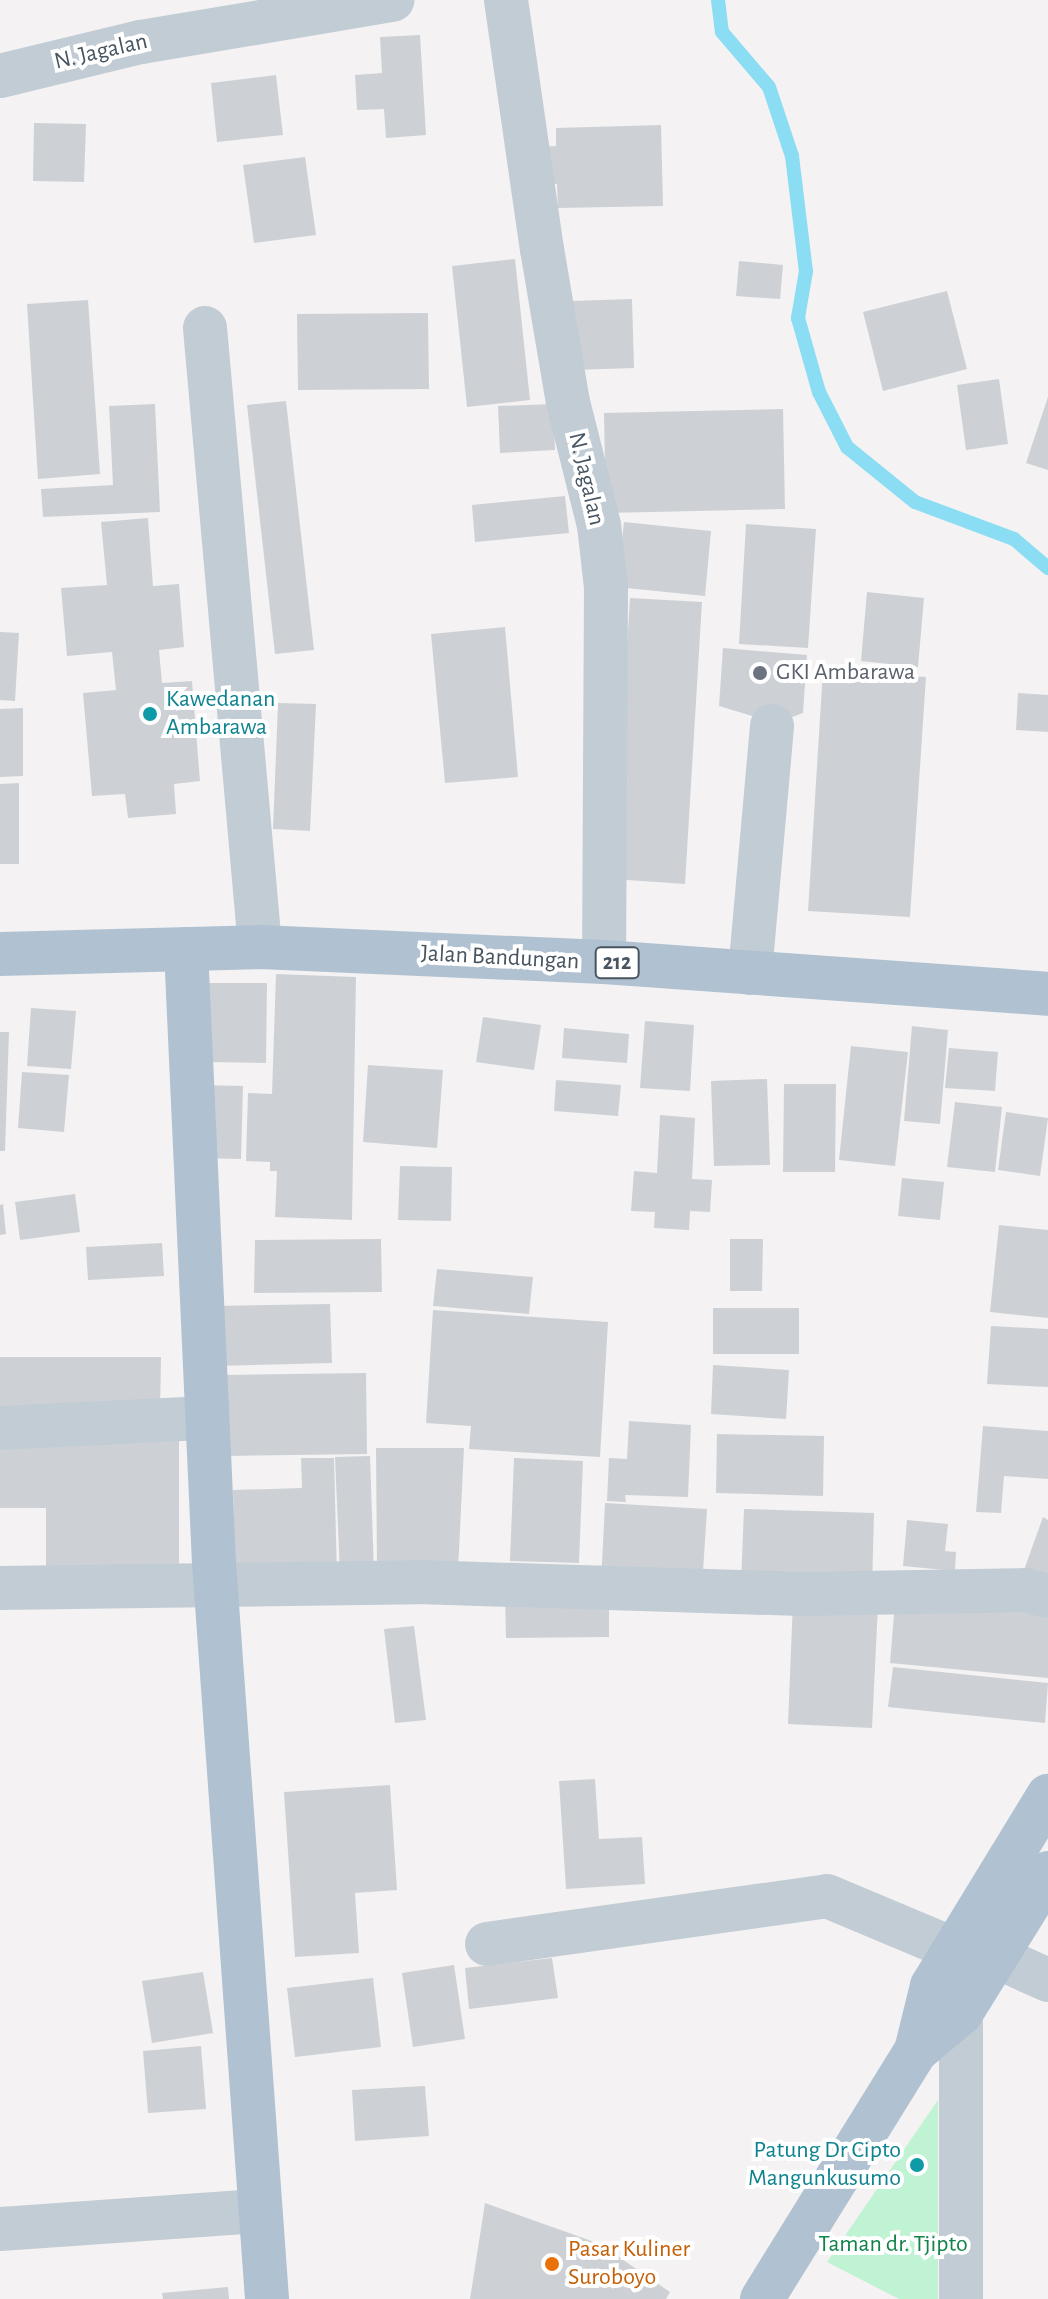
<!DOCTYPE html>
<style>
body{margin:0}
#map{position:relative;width:1048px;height:2299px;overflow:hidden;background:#f4f2f2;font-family:"Alegreya Sans",sans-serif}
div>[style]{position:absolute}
.green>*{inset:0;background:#bff3d3}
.stream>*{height:14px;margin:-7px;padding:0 7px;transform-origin:7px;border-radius:7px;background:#8addf2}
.building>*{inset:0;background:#cdd1d6}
.minor>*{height:44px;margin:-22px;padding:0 22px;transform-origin:22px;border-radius:22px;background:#c2ccd4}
.major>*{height:44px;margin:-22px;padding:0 22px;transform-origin:22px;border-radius:22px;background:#b0c1d1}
.dots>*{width:22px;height:22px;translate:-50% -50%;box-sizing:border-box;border:4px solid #fff;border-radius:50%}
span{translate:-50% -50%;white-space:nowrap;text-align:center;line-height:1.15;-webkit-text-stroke:8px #fff;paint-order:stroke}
.shield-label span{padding:2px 6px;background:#fff;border:2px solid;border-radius:6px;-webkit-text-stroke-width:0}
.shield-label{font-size:22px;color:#485561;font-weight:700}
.street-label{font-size:24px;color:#485561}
.worship-label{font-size:24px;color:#5b616d}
.left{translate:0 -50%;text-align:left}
.culture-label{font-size:24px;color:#0d838f}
.right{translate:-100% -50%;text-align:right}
.park-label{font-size:24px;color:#128349}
.food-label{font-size:24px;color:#c56008}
</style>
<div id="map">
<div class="green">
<div style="clip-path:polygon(938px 2100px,938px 2299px,899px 2299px,827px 2262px)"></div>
</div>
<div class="stream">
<div style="left:718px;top:0;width:32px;rotate:83deg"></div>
<div style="left:722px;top:32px;width:72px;rotate:49.5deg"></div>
<div style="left:769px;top:87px;width:73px;rotate:71.6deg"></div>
<div style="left:792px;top:156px;width:116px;rotate:83.1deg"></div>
<div style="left:806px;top:271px;width:48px;rotate:99.7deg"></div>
<div style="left:798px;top:318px;width:77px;rotate:74.2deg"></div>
<div style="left:819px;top:392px;width:62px;rotate:63deg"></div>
<div style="left:847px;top:447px;width:87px;rotate:39deg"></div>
<div style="left:915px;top:502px;width:106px;rotate:20.5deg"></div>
<div style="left:1014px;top:539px;width:45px;rotate:40.5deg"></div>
</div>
<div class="building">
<div style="clip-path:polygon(420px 35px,426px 135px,386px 138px,384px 109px,357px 110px,355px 75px,382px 73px,380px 37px)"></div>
<div style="clip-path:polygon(276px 75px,283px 135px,217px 142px,211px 83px)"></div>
<div style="clip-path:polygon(34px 123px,86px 124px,84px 182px,33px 181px)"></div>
<div style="clip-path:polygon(661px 125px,663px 206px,558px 208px,557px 184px,539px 185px,539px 147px,556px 146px,556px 128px)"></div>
<div style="clip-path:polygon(305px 157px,316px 235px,254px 243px,243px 165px)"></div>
<div style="clip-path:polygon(515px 259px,530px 400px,467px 407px,452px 266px)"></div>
<div style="clip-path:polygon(739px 261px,783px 265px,780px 299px,736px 296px)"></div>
<div style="clip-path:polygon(947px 291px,967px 369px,883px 391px,863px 312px)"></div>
<div style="clip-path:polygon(632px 299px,634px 368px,573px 370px,571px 301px)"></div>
<div style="clip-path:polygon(88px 300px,100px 474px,38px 479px,27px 304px)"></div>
<div style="clip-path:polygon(428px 313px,429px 389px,298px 390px,297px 314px)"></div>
<div style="clip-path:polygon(999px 379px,1008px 444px,966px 450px,957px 385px)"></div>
<div style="clip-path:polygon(1048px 397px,1048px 470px,1026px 463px)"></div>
<div style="clip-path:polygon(286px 401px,314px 650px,275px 654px,247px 405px)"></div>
<div style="clip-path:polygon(155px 404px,160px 512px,43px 517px,41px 489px,113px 485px,109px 406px)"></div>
<div style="clip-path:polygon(553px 404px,555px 450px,500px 453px,498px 406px)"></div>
<div style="clip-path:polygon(783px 409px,785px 509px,606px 513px,604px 413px)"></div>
<div style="clip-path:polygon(565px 496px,569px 533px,475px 542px,472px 505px)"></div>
<div style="clip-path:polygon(148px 518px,153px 586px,179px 584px,184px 647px,159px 650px,162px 683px,192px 681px,200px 781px,174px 784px,176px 814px,128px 818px,125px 794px,92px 796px,83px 693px,116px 690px,112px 652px,67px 656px,61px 588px,107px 585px,101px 522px)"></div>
<div style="clip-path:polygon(624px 522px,711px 531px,705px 596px,617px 587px)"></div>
<div style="clip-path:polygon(746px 524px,816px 529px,808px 648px,739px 644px)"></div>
<div style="clip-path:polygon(867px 592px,924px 598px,918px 667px,861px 661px)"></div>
<div style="clip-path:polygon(630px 598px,702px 602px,685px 884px,613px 879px)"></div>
<div style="clip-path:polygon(505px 627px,518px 777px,445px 783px,431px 634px)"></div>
<div style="clip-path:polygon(0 632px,19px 633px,15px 701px,0 700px)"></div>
<div style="clip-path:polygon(723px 648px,807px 655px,803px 713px,776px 723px,719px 706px)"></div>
<div style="clip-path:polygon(823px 670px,926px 677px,910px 917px,808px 911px)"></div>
<div style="clip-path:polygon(1018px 693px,1048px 695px,1048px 732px,1016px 730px)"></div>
<div style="clip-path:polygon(278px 703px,316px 704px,310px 831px,273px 829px)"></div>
<div style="clip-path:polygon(23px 708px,23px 776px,0 777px,0 709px)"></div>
<div style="clip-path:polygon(19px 783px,19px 864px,0 864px,0 784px)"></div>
<div style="clip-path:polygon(276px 974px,356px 977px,352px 1220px,275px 1217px,277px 1171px,270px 1171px,270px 1162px,246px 1161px,248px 1093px,272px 1094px)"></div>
<div style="clip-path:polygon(209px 983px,267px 983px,266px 1063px,208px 1062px)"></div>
<div style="clip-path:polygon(31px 1008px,76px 1011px,71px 1069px,27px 1066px)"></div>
<div style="clip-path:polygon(483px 1017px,541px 1025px,534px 1070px,476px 1062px)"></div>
<div style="clip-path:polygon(645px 1021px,694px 1025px,690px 1091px,640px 1088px)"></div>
<div style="clip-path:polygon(912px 1026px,948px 1030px,940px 1124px,904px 1121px)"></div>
<div style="clip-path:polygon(564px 1028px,629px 1034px,627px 1063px,562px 1058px)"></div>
<div style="clip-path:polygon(0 1032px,9px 1032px,5px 1151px,0 1151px)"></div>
<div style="clip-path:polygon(851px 1046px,908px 1052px,895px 1166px,839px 1160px)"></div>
<div style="clip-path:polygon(949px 1048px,998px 1052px,995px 1091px,945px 1088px)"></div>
<div style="clip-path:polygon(368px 1065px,443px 1070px,437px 1148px,363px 1142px)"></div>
<div style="clip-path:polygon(22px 1072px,69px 1075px,64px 1132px,18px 1128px)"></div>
<div style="clip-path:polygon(767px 1079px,770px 1165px,714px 1166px,711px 1081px)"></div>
<div style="clip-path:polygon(556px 1080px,621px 1085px,618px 1116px,554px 1111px)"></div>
<div style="clip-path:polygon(784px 1084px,836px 1084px,835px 1172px,783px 1172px)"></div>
<div style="clip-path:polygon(200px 1085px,243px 1086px,241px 1159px,197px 1158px)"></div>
<div style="clip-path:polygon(955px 1102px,1002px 1107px,995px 1172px,947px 1167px)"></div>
<div style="clip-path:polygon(1006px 1112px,1048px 1118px,1040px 1176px,998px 1170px)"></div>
<div style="clip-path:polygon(660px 1115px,695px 1118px,692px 1179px,712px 1180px,710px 1212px,690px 1211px,689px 1230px,654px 1228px,655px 1212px,631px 1211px,634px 1171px,657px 1173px)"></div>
<div style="clip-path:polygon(400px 1166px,452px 1167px,451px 1221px,398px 1220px)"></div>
<div style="clip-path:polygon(902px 1178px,944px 1182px,940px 1220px,898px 1216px)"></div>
<div style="clip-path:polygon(75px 1194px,80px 1232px,20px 1240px,15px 1202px)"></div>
<div style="clip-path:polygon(3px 1204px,6px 1234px,0 1235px,0 1205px)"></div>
<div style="clip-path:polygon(999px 1225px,1048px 1230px,1048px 1318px,990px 1312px)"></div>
<div style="clip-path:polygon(381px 1239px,382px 1292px,254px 1293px,255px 1240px)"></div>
<div style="clip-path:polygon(730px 1239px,763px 1239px,762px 1291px,730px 1291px)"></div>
<div style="clip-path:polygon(162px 1243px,164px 1276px,88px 1280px,86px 1247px)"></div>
<div style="clip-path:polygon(437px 1269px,533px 1277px,529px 1314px,433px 1306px)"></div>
<div style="clip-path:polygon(330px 1304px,332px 1363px,214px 1366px,213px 1306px)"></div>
<div style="clip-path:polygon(713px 1308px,799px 1308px,799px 1354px,713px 1354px)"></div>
<div style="clip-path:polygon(433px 1310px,608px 1322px,600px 1457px,469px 1449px,471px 1426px,426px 1423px)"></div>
<div style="clip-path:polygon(991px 1326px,1048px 1329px,1048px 1387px,987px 1384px)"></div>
<div style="clip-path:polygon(0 1357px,161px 1357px,160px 1414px,0 1417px)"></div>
<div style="clip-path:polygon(713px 1365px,789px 1370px,786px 1419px,711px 1414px)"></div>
<div style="clip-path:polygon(366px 1373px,367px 1454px,225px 1456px,224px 1375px)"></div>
<div style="clip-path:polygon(629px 1421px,691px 1425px,688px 1497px,625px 1495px,626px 1502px,607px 1501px,609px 1458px,627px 1459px)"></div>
<div style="clip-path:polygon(983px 1426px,1048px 1431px,1048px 1479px,1004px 1476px,1001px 1513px,976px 1512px)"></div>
<div style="clip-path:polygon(717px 1434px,824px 1436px,823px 1496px,716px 1493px)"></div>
<div style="clip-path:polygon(0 1435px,179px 1435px,179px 1567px,46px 1567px,46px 1508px,0 1508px)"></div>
<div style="clip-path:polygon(376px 1448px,464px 1448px,458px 1571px,377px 1567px)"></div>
<div style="clip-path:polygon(370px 1456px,374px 1573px,340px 1574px,335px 1457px)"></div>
<div style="clip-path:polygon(301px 1458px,334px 1458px,337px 1576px,235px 1578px,233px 1490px,302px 1488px)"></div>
<div style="clip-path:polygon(514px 1458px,583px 1461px,579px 1563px,510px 1561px)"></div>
<div style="clip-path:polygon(605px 1503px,707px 1509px,702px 1588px,601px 1583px)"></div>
<div style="clip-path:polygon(744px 1509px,874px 1513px,872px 1588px,741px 1583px)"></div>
<div style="clip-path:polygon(1043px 1517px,1048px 1520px,1048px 1591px,1019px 1584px)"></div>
<div style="clip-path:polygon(907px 1520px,948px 1524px,945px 1551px,956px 1552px,955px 1571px,903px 1566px)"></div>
<div style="clip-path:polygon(896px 1590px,1048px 1605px,1048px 1678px,890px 1663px)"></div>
<div style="clip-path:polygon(609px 1594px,609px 1637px,506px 1638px,505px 1596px)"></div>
<div style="clip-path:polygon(793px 1601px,878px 1605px,872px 1728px,788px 1724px)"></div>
<div style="clip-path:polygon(414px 1626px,426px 1720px,395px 1723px,384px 1629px)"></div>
<div style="clip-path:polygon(893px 1667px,1048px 1683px,1045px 1723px,888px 1707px)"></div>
<div style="clip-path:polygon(595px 1779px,599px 1839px,642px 1837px,645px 1884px,566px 1889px,559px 1781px)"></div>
<div style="clip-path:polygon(390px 1785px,397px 1890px,355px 1893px,359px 1953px,295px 1957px,284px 1792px)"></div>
<div style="clip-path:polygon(552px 1958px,558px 1998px,469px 2009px,465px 1968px)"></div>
<div style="clip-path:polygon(454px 1965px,465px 2039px,413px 2047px,402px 1973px)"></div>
<div style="clip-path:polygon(203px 1972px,213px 2033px,152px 2043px,142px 1981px)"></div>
<div style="clip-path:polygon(373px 1978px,381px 2047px,295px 2057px,287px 1988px)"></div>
<div style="clip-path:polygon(201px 2046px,206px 2109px,148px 2113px,143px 2051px)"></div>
<div style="clip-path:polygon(425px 2086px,429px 2136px,355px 2141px,352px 2090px)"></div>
<div style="clip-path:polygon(485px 2203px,600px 2244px,670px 2292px,666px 2299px,470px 2299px)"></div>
<div style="clip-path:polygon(228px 2287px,229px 2299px,163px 2299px,162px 2293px)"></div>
</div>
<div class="minor">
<div style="left:506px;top:0;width:252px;rotate:81.8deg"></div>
<div style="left:542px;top:249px;width:155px;rotate:80.4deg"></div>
<div style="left:568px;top:402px;width:127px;rotate:75.9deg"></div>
<div style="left:599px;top:525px;width:62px;rotate:83.6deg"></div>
<div style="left:606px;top:587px;width:375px;rotate:90.3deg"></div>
<div style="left:0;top:76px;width:145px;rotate:-13.6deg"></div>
<div style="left:141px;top:42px;width:255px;rotate:-9.5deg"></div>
<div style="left:205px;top:328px;width:621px;rotate:84.92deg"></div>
<div style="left:750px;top:973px;width:248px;rotate:-84.9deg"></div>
<div style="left:0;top:1428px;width:207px;rotate:-2.8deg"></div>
<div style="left:0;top:1588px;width:418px;rotate:-0.8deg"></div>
<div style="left:418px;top:1582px;width:385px;rotate:1.8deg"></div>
<div style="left:803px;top:1594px;width:222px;rotate:-1deg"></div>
<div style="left:1025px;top:1590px;width:24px;rotate:15deg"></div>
<div style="left:487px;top:1944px;width:343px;rotate:-8deg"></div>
<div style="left:827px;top:1896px;width:137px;rotate:22.8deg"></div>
<div style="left:997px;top:1957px;width:56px;rotate:24.3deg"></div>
<div style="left:0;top:2229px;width:260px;rotate:-4deg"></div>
<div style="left:961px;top:2299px;width:286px;rotate:-90deg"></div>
</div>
<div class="major">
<div style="left:186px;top:949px;width:615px;rotate:87.39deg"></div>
<div style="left:214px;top:1563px;width:738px;rotate:85.88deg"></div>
<div style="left:0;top:954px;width:260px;rotate:-1.5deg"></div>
<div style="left:260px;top:947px;width:344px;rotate:2.5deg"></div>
<div style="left:604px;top:962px;width:445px;rotate:4.1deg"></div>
<div style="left:916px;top:2051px;width:59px;rotate:-40.2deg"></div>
<div style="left:961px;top:2013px;width:165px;rotate:-58.1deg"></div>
<div style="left:762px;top:2299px;width:292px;rotate:-58.2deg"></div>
<div style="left:916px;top:2051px;width:67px;rotate:-76.2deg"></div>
<div style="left:932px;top:1986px;width:223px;rotate:-58.6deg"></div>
</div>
<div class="dots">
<div style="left:760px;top:673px;background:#6b7280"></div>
<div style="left:150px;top:714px;background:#0f9aa8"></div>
<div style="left:917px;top:2165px;background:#0f9aa8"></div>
<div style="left:552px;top:2264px;background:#e8710a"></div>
</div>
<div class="shield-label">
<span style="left:617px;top:963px">212</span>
</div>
<div class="street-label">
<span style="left:101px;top:52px;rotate:-13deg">N. Jagalan</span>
<span style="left:586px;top:479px;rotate:77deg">N. Jagalan</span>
<span style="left:500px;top:958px;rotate:3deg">Jalan Bandungan</span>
</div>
<div class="worship-label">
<span class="left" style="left:776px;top:673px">GKI Ambarawa</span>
</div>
<div class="culture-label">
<span class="left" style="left:166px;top:714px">Kawedanan<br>Ambarawa</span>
<span class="right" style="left:901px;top:2165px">Patung Dr Cipto<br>Mangunkusumo</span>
</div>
<div class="park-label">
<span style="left:893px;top:2245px">Taman dr. Tjipto</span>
</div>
<div class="food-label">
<span class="left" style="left:568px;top:2264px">Pasar Kuliner<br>Suroboyo</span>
</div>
</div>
